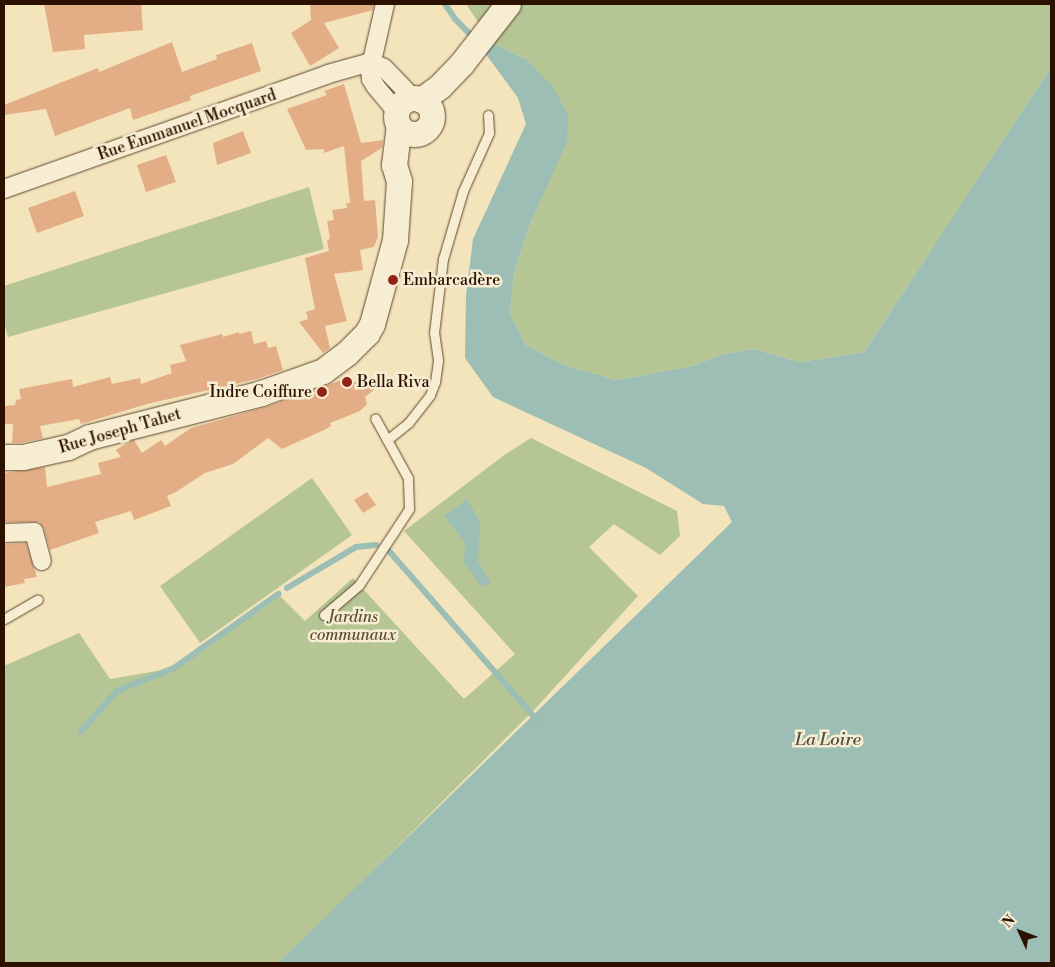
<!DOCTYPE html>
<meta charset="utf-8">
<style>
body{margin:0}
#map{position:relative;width:1055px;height:967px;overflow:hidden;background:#f3e4bb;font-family:"Libre Bodoni",serif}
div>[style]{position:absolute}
.green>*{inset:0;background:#b6c594}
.water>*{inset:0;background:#9cbeb4}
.stream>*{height:6px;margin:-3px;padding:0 3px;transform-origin:3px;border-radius:3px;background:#9cbeb4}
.building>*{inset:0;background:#e3ae86}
.roads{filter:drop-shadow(0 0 1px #5e462f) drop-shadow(0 0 1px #5e462f)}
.lane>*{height:9px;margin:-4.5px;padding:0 4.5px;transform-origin:4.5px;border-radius:4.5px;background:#f7edd3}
.street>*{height:18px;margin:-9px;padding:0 9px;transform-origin:9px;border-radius:9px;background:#f7edd3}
.secondary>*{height:25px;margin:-12.5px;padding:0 12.5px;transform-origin:12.5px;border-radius:12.5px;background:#f7edd3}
.secondary>.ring{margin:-12.5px;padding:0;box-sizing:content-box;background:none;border:25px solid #f7edd3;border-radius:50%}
.dots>*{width:14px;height:14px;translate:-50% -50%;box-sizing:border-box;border:2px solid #f7edd3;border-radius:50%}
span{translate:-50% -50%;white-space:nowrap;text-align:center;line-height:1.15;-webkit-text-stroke:5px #f7edd3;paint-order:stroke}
.street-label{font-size:16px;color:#2c1100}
.poi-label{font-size:16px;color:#2c1100}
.left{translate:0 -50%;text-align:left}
.right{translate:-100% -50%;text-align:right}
.park-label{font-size:16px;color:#5c5034;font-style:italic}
.water-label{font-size:18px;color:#534e3f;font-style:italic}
.frame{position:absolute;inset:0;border:5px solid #2c1100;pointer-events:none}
.north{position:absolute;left:995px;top:907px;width:50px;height:50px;-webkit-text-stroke:4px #f7edd3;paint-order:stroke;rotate:313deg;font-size:14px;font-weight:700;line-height:20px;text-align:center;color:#2c1100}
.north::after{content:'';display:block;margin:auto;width:18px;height:22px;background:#2c1100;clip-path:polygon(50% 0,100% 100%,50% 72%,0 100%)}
</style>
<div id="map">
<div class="green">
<div style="clip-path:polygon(466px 4px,1051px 4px,1051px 67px,864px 352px,800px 362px,754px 349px,724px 354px,692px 366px,616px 380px,564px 365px,526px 345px,510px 314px,514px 273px,532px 219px,526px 59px,492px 43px)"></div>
<div style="clip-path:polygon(309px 187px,324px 249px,8px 337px,4px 322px,4px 286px)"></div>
<div style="clip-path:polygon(531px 438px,677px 511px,680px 536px,660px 555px,614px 524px,589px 547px,638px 596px,534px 710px,298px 946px,278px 963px,4px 963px,4px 666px,79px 633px,110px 679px,174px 668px,278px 594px,305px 621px,353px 578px,464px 699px,515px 654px,404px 531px,507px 453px)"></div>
<div style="clip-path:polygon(312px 478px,352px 535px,200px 643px,160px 586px)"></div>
</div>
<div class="water">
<div style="clip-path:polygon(492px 43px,526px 59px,553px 87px,568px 115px,567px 142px,532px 219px,514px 273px,510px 314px,526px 345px,564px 365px,616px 380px,692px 366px,724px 354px,754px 349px,800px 362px,864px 352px,1051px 67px,1051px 963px,278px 963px,732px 522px,724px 506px,703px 504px,646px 468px,493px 397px,465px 358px,466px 295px,473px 239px,526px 124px,518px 98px,485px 53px)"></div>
<div style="clip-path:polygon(467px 499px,480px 522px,478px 561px,491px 583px,481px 586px,464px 563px,465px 542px,444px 516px)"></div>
</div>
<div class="stream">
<div style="left:445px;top:4px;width:18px;rotate:56deg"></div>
<div style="left:455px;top:19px;width:28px;rotate:45deg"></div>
<div style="left:389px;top:551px;width:226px;rotate:48.8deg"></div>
<div style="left:287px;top:588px;width:80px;rotate:-30.7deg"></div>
<div style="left:356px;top:547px;width:20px;rotate:-6deg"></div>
<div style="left:81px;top:731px;width:54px;rotate:-48deg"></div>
<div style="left:117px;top:691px;width:61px;rotate:-22deg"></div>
<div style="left:174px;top:668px;width:128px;rotate:-35.4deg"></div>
</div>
<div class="building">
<div style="clip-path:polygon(44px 4px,141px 4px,143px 30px,84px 35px,85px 49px,53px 52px)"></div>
<div style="clip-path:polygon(310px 4px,374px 4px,373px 10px,324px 23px,339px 48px,310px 66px,291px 33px,311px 20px)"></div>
<div style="clip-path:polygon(172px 42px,182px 72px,217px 59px,216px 55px,252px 43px,261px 71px,190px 96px,191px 100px,133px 120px,130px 108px,55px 136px,46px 109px,4px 115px,4px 105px,98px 68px,99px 72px)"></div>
<div style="clip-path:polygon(344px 84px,361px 143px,383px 140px,382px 148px,361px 161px,364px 201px,375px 200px,378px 237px,374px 247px,360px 250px,363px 270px,334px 274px,347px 321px,325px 326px,330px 348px,323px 353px,299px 322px,308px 319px,306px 312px,315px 309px,305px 258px,329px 251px,327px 240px,330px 239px,327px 221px,334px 220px,332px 210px,347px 208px,346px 203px,350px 203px,344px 146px,324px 153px,324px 149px,306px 150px,287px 109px,327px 95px,324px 91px)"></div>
<div style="clip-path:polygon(243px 131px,251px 153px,217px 165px,213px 143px)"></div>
<div style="clip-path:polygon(166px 155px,176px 182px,146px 192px,137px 165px)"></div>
<div style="clip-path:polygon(75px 191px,84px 216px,37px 233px,28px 208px)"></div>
<div style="clip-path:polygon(251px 331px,254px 344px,266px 341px,268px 348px,276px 346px,283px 370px,257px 379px,147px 404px,81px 424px,79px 419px,40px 426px,43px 438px,21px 443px,12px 443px,13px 424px,4px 424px,4px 406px,15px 405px,16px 400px,21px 399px,19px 389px,72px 379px,73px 387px,110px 377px,112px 384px,140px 378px,141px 384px,172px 373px,170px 365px,186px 361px,180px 345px,222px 334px,223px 337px,239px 332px,239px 334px)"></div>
<div style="clip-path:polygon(350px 377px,353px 383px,360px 380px,375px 389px,365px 397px,367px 404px,360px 411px,330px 423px,331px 426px,324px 430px,282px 449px,268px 438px,233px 464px,205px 473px,176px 492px,167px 496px,171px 506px,134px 520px,131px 511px,95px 522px,99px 533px,50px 550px,44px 529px,39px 522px,4px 522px,4px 473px,45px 467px,47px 487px,101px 474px,98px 463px,121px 457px,116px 450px,130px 441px,134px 440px,142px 453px,161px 440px,165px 446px,191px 428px,266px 407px)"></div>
<div style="clip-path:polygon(367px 492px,376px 505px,363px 513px,354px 500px)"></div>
<div style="clip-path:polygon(26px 543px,37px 577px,24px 579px,25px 583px,4px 587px,4px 544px)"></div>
</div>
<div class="roads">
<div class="lane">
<div style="left:387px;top:440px;width:28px;rotate:-39deg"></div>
<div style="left:409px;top:422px;width:34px;rotate:-52deg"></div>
<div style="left:430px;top:395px;width:14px;rotate:-69deg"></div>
<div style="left:435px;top:382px;width:22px;rotate:-82deg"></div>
<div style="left:438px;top:360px;width:27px;rotate:-98deg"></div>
<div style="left:434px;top:333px;width:75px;rotate:-83.1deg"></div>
<div style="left:443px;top:259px;width:71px;rotate:-73.6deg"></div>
<div style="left:463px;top:191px;width:64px;rotate:-65.9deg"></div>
<div style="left:489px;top:133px;width:18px;rotate:-93deg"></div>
<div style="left:324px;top:615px;width:46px;rotate:-40.6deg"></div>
<div style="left:359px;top:585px;width:91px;rotate:-56.7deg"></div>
<div style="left:409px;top:509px;width:31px;rotate:-92deg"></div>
<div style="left:408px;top:478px;width:68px;rotate:-118.8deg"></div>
<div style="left:4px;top:619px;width:39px;rotate:-30deg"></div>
</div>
<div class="street">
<div style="left:385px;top:4px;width:68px;rotate:102.8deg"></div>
<div style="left:370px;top:70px;width:9px;rotate:84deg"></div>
<div style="left:371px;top:79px;width:9px;rotate:58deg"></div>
<div style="left:376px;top:87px;width:31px;rotate:50deg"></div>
<div style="left:371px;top:62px;width:14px;rotate:25deg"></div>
<div style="left:384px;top:68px;width:42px;rotate:46deg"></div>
<div style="left:4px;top:189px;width:344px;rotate:-19.5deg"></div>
<div style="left:328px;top:74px;width:45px;rotate:-15.6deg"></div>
<div style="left:4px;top:533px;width:30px;rotate:-2deg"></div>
<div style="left:34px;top:532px;width:30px;rotate:75deg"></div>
</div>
<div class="secondary">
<div class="ring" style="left:396px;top:98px;width:11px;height:11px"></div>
<div style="left:421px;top:100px;width:24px;rotate:-36deg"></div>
<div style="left:440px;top:86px;width:32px;rotate:-46deg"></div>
<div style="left:462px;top:63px;width:75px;rotate:-52.1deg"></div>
<div style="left:4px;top:457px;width:19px"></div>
<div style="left:23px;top:457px;width:46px;rotate:-12.5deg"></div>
<div style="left:68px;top:447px;width:23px;rotate:-25deg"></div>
<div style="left:89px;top:437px;width:178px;rotate:-14.3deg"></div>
<div style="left:261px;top:393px;width:66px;rotate:-19.5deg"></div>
<div style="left:323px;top:371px;width:30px;rotate:-37deg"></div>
<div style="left:347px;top:353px;width:28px;rotate:-45deg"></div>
<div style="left:367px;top:333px;width:10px;rotate:-61deg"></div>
<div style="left:372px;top:324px;width:87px;rotate:-74.7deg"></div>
<div style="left:395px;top:240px;width:59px;rotate:-86.1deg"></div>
<div style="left:399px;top:181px;width:17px;rotate:-107deg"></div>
<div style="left:394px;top:165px;width:39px;rotate:-83deg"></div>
</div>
</div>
<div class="dots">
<div style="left:393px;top:280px;background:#8f2418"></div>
<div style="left:347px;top:382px;background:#8f2418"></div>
<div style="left:322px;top:392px;background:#8f2418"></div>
</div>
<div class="street-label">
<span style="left:187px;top:125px;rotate:-19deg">Rue Emmanuel Mocquard</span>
<span style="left:120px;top:431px;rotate:-16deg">Rue Joseph Tahet</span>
</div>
<div class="poi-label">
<span class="left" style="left:403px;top:280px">Embarcadère</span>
<span class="left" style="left:357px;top:382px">Bella Riva</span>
<span class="right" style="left:312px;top:392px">Indre Coiffure</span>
</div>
<div class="park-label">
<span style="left:353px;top:626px">Jardins<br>communaux</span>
</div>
<div class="water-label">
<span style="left:828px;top:740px">La Loire</span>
</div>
<div class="frame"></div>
<div class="north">N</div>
</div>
